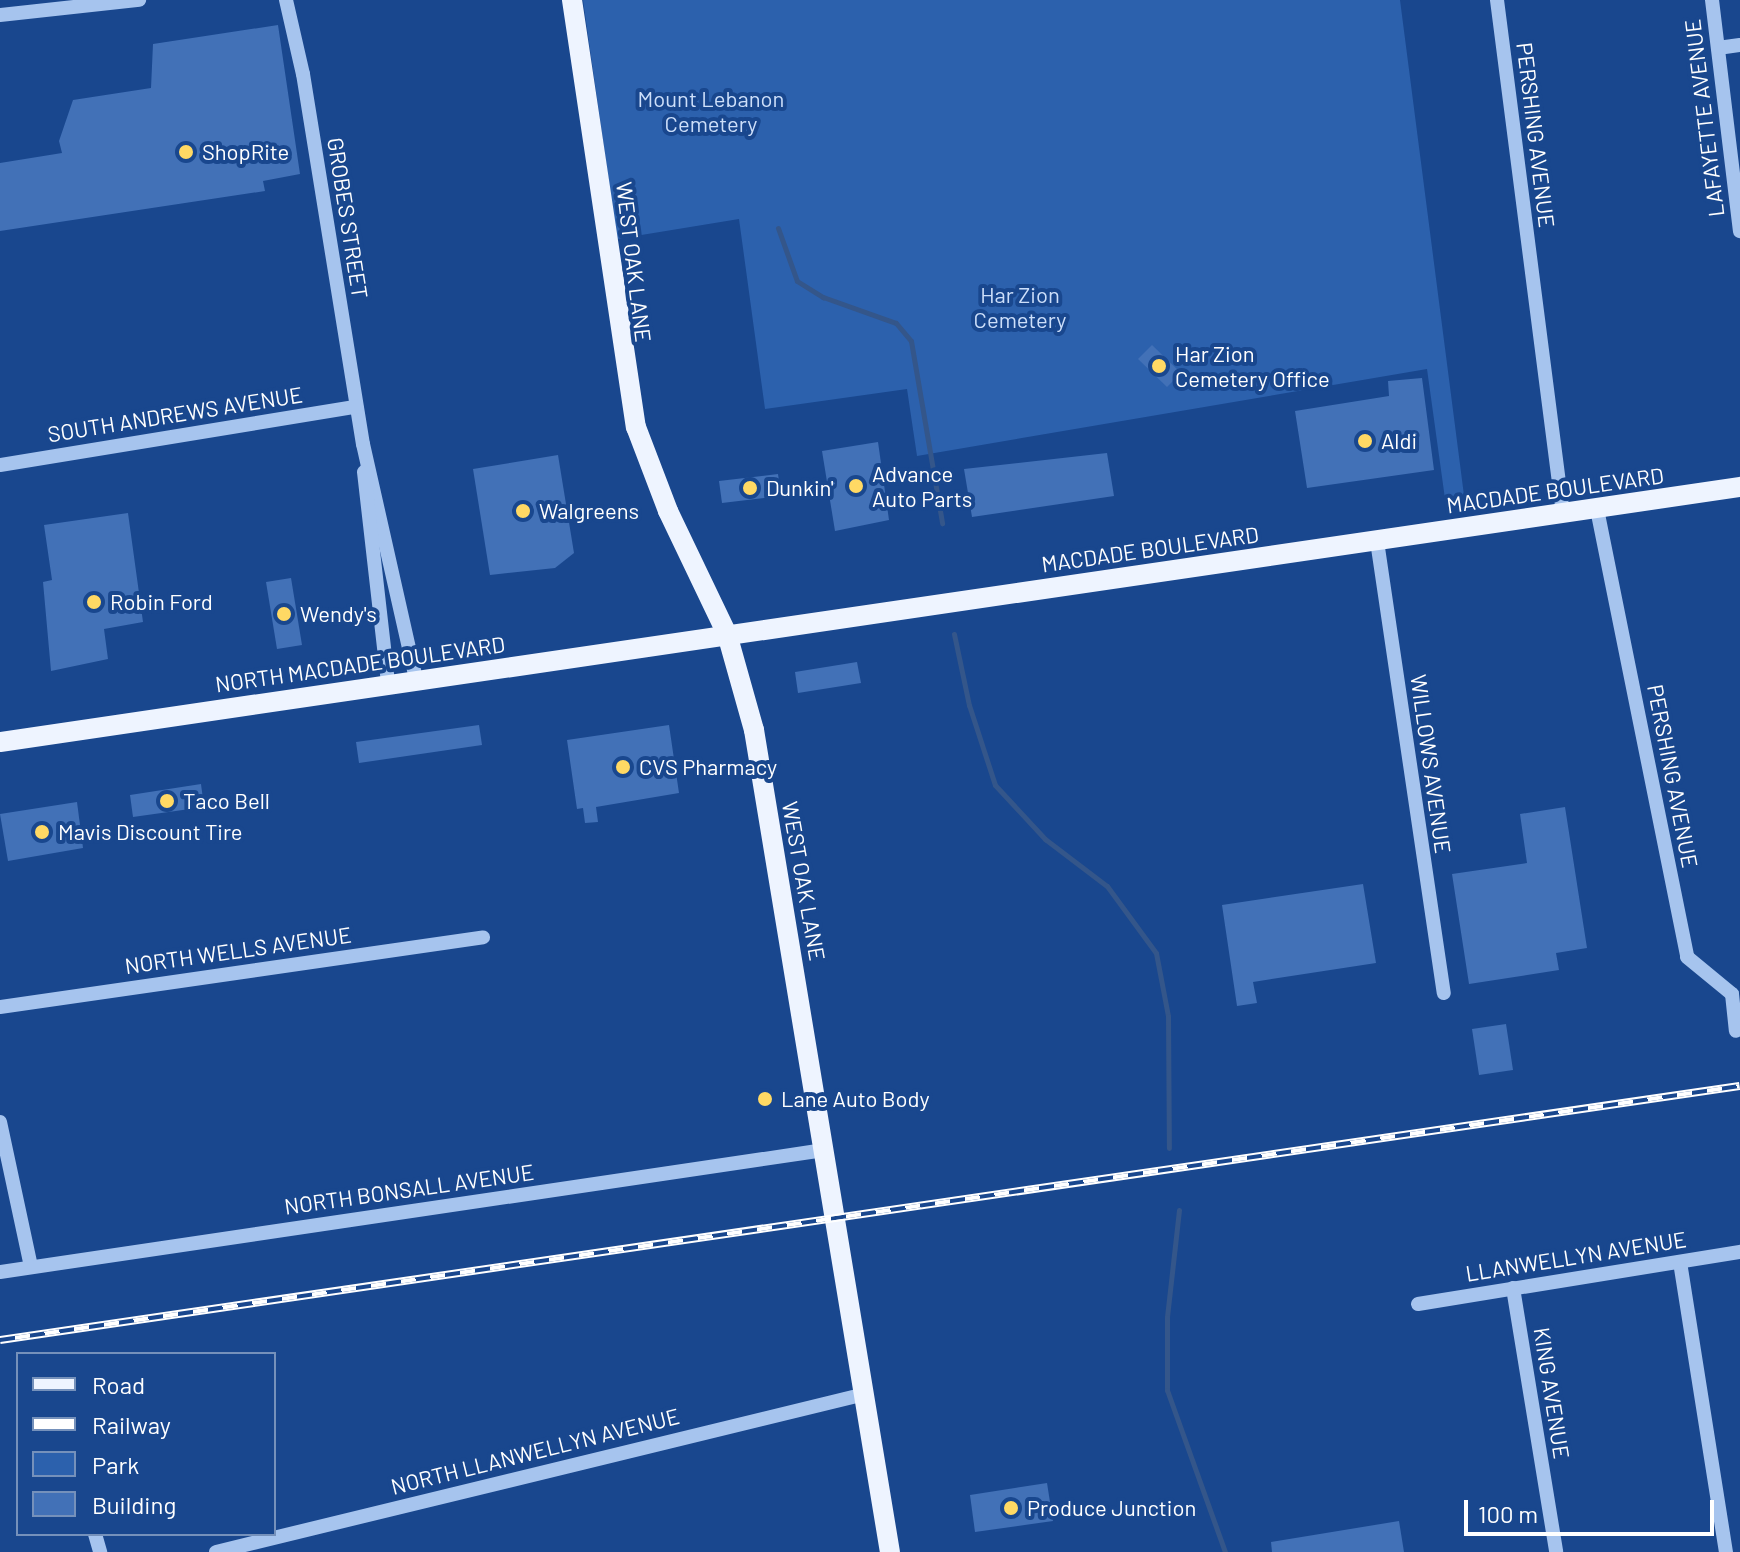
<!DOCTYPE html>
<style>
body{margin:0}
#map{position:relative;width:1740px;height:1552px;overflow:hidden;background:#19478e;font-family:Barlow,sans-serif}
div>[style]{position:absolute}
.green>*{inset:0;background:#2c61ad}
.stream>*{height:5px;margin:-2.5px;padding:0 2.5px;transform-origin:2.5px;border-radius:2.5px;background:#34568a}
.building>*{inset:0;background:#4271b7}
.minor>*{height:14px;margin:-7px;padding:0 7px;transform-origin:7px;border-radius:7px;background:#a6c4ee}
.major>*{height:20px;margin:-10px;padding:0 10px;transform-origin:10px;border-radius:10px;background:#eef4ff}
.rail>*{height:8px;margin-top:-4px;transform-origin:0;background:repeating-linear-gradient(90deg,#19478e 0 15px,#fff 0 30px);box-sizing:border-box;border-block:2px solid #fff}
.dots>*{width:22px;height:22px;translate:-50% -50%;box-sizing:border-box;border:4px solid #19478e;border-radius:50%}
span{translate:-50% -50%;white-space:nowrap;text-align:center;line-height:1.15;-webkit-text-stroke:8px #19478e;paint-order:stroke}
.park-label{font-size:22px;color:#cddffa}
.street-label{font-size:22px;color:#fff}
.poi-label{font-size:22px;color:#fff}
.left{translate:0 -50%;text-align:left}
.legend{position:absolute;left:16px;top:1352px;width:260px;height:184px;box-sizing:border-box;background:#19478e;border:2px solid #7591bb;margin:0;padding:10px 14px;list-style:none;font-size:24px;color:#fff}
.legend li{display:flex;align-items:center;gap:16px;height:40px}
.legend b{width:40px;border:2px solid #7591bb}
.scale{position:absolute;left:1464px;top:1500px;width:250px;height:36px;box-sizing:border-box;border:4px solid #fff;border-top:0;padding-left:10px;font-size:24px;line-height:28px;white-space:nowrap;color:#fff;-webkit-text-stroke:6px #19478e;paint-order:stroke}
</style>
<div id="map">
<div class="green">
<div style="clip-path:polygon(583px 0,1400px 0,1465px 503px,1446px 506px,1427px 369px,917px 456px,907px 389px,765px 409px,739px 219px,617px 239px)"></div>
</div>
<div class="stream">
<div style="left:778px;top:228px;width:56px;rotate:70.3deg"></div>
<div style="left:797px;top:281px;width:31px;rotate:32deg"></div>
<div style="left:823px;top:297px;width:77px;rotate:19.6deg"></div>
<div style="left:896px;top:323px;width:23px;rotate:50deg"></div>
<div style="left:911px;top:341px;width:185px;rotate:80.3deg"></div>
<div style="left:954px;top:634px;width:73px;rotate:78.1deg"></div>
<div style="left:969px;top:705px;width:84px;rotate:72deg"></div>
<div style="left:995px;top:785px;width:74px;rotate:47.2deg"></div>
<div style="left:1045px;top:839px;width:78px;rotate:37.2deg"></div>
<div style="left:1107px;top:886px;width:83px;rotate:53.8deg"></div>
<div style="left:1156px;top:953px;width:64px;rotate:79.2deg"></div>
<div style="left:1168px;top:1016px;width:132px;rotate:89.6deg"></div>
<div style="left:1179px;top:1210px;width:108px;rotate:96.4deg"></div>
<div style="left:1167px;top:1317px;width:73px;rotate:90deg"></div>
<div style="left:1167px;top:1390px;width:172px;rotate:70.3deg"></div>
</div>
<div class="building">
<div style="clip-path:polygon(278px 25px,300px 174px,263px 181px,265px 191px,0 231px,0 163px,62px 153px,59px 141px,73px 100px,151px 88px,153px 44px)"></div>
<div style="clip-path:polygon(1152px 345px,1181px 373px,1167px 387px,1138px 359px)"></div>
<div style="clip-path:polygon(1422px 378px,1434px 470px,1307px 488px,1295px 411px,1389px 396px,1388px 381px)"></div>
<div style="clip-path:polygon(878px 442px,889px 520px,835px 531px,822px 451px)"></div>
<div style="clip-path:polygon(1107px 453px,1114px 496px,972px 517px,964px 469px)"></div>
<div style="clip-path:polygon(558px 455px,574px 553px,555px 568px,490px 575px,473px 469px)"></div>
<div style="clip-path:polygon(778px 474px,781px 496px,722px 503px,719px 481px)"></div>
<div style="clip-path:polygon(128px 513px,143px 622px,104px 629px,108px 659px,51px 671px,43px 582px,52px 580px,44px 525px)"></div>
<div style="clip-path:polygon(291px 578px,302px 645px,277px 649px,266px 582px)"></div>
<div style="clip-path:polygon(857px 662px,861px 683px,798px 693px,795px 672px)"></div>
<div style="clip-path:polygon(479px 725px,482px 745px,359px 763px,356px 742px)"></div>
<div style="clip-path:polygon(669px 725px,679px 793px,596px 807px,598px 822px,585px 823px,583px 808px,577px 809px,567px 740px)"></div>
<div style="clip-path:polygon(201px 784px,204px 807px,133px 817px,130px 795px)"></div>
<div style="clip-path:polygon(77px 802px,83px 848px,8px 861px,0 814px)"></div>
<div style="clip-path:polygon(1565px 807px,1587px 948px,1556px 953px,1559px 970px,1469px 984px,1452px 874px,1527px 863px,1520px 814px)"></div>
<div style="clip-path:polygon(1363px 884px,1376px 963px,1253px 982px,1257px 1003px,1237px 1006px,1222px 905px)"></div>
<div style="clip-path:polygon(1506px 1024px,1513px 1070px,1479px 1075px,1472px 1029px)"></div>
<div style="clip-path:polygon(1047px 1483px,1053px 1521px,975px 1532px,970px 1495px)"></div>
<div style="clip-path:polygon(1399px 1521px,1404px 1552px,1272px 1552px,1271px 1542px)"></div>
</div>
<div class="minor">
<div style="left:286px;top:0;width:76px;rotate:77.1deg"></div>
<div style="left:303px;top:74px;width:375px;rotate:80.8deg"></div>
<div style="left:363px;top:444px;width:242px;rotate:77.3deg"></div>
<div style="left:1497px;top:0;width:518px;rotate:82.68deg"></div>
<div style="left:1712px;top:0;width:233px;rotate:83.1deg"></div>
<div style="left:0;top:15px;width:140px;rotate:-6.2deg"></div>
<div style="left:1718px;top:48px;width:22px;rotate:-8deg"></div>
<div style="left:0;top:465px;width:361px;rotate:-9.3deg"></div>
<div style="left:364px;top:472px;width:213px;rotate:83.5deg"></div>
<div style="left:1597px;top:509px;width:457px;rotate:78.6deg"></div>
<div style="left:1687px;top:957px;width:58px;rotate:39.4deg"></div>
<div style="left:1732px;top:994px;width:37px;rotate:84deg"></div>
<div style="left:1377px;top:541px;width:457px;rotate:81.6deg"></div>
<div style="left:0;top:1007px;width:488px;rotate:-8.2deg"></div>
<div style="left:0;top:1122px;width:148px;rotate:77.9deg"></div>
<div style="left:1680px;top:1262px;width:294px;rotate:81deg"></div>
<div style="left:0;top:1272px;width:833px;rotate:-8.42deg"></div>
<div style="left:1513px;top:1288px;width:267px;rotate:80.7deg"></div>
<div style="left:1418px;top:1304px;width:326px;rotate:-9.2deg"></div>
<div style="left:95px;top:1534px;width:19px;rotate:74deg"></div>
<div style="left:216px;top:1552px;width:668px;rotate:-13.68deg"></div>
</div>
<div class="major">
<div style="left:572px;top:0;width:432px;rotate:81.5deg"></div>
<div style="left:636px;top:427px;width:90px;rotate:69.1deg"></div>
<div style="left:668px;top:511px;width:136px;rotate:64.4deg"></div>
<div style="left:727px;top:634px;width:100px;rotate:74.3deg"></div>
<div style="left:754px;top:730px;width:833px;rotate:80.61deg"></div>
<div style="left:0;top:742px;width:1759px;rotate:-8.34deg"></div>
</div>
<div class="rail">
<div style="left:0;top:1340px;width:1758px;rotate:-8.31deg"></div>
</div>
<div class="dots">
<div style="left:186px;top:152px;background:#ffd964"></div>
<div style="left:1159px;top:366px;background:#ffd964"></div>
<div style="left:1365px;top:441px;background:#ffd964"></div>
<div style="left:856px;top:486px;background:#ffd964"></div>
<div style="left:750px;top:488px;background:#ffd964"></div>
<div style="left:523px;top:511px;background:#ffd964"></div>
<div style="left:94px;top:602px;background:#ffd964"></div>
<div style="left:284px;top:614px;background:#ffd964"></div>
<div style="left:623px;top:767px;background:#ffd964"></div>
<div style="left:167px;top:801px;background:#ffd964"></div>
<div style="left:42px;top:832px;background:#ffd964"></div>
<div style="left:765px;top:1099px;background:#ffd964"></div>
<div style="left:1011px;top:1508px;background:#ffd964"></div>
</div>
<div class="park-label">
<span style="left:711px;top:111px">Mount Lebanon<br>Cemetery</span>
<span style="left:1020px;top:307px">Har Zion<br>Cemetery</span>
</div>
<div class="street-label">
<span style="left:1704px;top:118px;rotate:-97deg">LAFAYETTE AVENUE</span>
<span style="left:1536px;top:135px;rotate:83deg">PERSHING AVENUE</span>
<span style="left:348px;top:218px;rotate:81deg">GROBES STREET</span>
<span style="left:634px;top:262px;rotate:83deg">WEST OAK LANE</span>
<span style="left:175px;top:414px;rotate:-9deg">SOUTH ANDREWS AVENUE</span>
<span style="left:1555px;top:490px;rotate:-8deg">MACDADE BOULEVARD</span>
<span style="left:1150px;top:549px;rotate:-8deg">MACDADE BOULEVARD</span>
<span style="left:360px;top:664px;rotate:-8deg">NORTH MACDADE BOULEVARD</span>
<span style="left:1431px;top:764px;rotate:82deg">WILLOWS AVENUE</span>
<span style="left:1673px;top:776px;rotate:79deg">PERSHING AVENUE</span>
<span style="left:804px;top:881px;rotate:80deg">WEST OAK LANE</span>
<span style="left:238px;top:950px;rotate:-8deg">NORTH WELLS AVENUE</span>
<span style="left:409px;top:1189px;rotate:-8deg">NORTH BONSALL AVENUE</span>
<span style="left:1576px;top:1256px;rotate:-9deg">LLANWELLYN AVENUE</span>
<span style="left:1552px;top:1393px;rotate:81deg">KING AVENUE</span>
<span style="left:535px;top:1451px;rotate:-14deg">NORTH LLANWELLYN AVENUE</span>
</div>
<div class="poi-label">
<span class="left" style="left:202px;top:152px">ShopRite</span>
<span class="left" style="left:1175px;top:366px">Har Zion<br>Cemetery Office</span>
<span class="left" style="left:1381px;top:441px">Aldi</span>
<span class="left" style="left:872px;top:486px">Advance<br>Auto Parts</span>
<span class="left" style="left:766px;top:488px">Dunkin'</span>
<span class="left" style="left:539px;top:511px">Walgreens</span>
<span class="left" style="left:110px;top:602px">Robin Ford</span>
<span class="left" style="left:300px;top:614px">Wendy's</span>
<span class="left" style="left:639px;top:767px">CVS Pharmacy</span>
<span class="left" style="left:183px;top:801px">Taco Bell</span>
<span class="left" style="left:58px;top:832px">Mavis Discount Tire</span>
<span class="left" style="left:781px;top:1099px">Lane Auto Body</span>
<span class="left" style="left:1027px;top:1508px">Produce Junction</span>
</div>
<ul class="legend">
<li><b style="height:10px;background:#eef4ff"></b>Road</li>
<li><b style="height:10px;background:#fff"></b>Railway</li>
<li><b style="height:22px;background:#2c61ad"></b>Park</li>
<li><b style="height:22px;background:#4271b7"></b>Building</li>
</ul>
<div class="scale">100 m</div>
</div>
